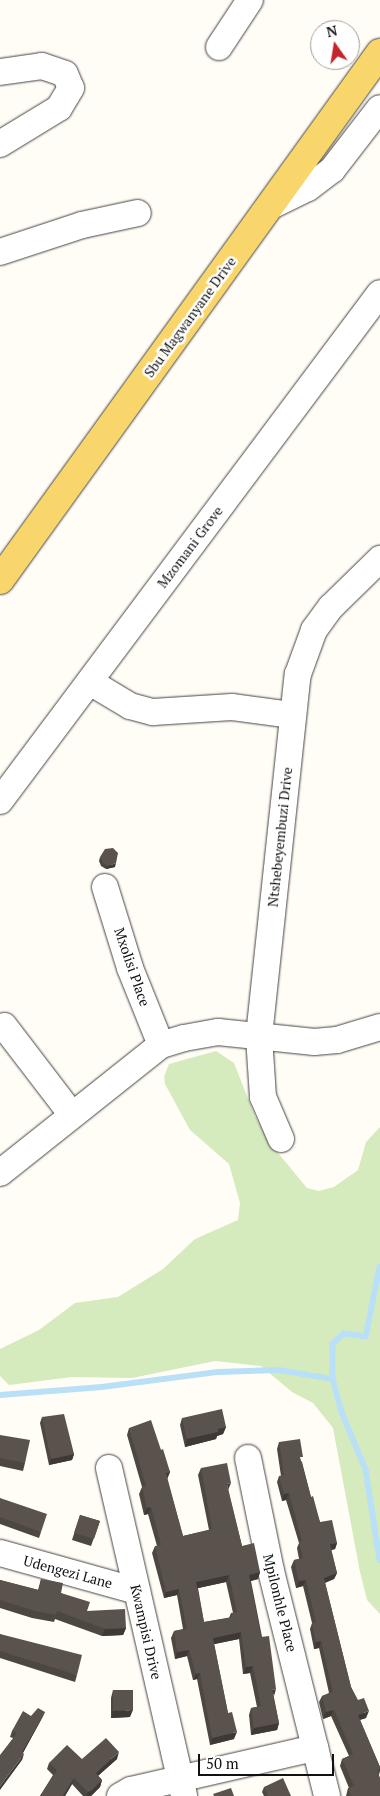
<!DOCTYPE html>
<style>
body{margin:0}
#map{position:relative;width:380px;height:1796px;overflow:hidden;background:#fffdf5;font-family:"PT Serif",serif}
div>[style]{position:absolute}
.green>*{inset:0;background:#d5ebbd}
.stream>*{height:5.5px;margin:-2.75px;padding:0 2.75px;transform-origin:2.75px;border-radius:2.75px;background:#b9e0f7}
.roads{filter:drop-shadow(0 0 1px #444) drop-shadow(0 0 1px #444)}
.minor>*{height:26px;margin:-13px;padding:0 13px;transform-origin:13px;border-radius:13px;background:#fff}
.major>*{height:28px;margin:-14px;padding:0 14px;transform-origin:14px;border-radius:14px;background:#f9d66b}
.wall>*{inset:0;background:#4d4742}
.shaded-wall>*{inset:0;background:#3f3936}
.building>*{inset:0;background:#5a524d}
span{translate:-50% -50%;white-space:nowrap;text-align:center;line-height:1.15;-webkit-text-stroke:5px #fff;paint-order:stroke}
.street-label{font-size:14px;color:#111}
.north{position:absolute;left:310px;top:20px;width:50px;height:50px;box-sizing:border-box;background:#fff;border:1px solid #a0a0a0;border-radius:50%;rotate:347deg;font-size:14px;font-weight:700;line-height:20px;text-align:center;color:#111}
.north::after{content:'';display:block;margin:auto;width:18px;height:22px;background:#c4262e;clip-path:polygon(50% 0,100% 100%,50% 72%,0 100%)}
.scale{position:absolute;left:198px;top:1754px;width:136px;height:22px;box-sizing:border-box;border:2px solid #111;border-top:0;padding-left:6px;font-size:15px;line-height:18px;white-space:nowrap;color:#111;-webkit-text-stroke:4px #fff;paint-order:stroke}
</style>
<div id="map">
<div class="green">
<div style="clip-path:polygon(216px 1051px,234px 1063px,255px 1116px,269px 1142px,307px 1188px,319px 1191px,334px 1187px,358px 1170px,366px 1142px,380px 1127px,380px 1614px,367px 1600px,360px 1572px,333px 1428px,313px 1403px,292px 1392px,261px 1366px,215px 1361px,132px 1378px,72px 1377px,9px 1385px,0 1376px,0 1349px,39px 1330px,75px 1303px,118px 1297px,163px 1269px,195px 1239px,238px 1220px,240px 1203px,229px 1164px,190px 1130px,165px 1084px,164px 1077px,169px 1064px)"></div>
</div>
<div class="stream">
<div style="left:380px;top:1267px;width:71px;rotate:101.3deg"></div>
<div style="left:366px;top:1337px;width:22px;rotate:-172deg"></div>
<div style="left:344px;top:1334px;width:15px;rotate:138deg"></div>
<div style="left:333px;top:1344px;width:35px;rotate:90deg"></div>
<div style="left:333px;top:1379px;width:34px;rotate:75deg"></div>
<div style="left:342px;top:1412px;width:63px;rotate:67.5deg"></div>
<div style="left:366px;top:1470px;width:91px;rotate:81.2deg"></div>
<div style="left:0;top:1395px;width:102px;rotate:-4.5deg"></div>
<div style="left:102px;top:1387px;width:117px;rotate:-7.4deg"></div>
<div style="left:218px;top:1372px;width:61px;rotate:-1.9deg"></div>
<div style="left:279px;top:1370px;width:55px;rotate:9.5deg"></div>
</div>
<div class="roads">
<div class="minor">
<div style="left:219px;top:47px;width:56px;rotate:-56.6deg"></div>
<div style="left:0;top:72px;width:42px;rotate:-8.1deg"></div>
<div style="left:42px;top:66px;width:24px;rotate:19deg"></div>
<div style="left:65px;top:74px;width:15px;rotate:67deg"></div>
<div style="left:71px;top:88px;width:23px;rotate:121deg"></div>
<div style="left:59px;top:108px;width:69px;rotate:148.6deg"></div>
<div style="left:269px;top:207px;width:43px;rotate:-26deg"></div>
<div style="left:308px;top:188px;width:30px;rotate:-37deg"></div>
<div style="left:332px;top:170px;width:78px;rotate:-52.3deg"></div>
<div style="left:0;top:252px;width:86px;rotate:-18.2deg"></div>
<div style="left:82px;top:225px;width:57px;rotate:-12.1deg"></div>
<div style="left:90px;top:682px;width:47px;rotate:31deg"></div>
<div style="left:130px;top:706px;width:24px;rotate:15deg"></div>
<div style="left:153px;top:712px;width:79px;rotate:-3.6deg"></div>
<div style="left:232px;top:707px;width:61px;rotate:7.6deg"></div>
<div style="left:0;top:801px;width:634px;rotate:-53.2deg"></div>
<div style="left:105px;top:887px;width:85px;rotate:72.8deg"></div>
<div style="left:130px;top:968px;width:83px;rotate:68.1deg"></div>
<div style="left:4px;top:1026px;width:112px;rotate:52.6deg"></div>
<div style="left:281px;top:1139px;width:46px;rotate:-113.2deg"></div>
<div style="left:263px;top:1097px;width:61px;rotate:-93.8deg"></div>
<div style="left:259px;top:1036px;width:364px;rotate:-83.9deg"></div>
<div style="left:298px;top:674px;width:47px;rotate:-70deg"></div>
<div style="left:314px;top:630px;width:29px;rotate:-54deg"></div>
<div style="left:331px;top:607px;width:69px;rotate:-44.4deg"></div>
<div style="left:0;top:1173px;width:206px;rotate:-38.5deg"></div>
<div style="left:161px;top:1045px;width:24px;rotate:-17deg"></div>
<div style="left:184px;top:1038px;width:35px;rotate:-10deg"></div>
<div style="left:218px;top:1032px;width:97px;rotate:5.9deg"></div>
<div style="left:314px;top:1042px;width:23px;rotate:-5deg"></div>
<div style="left:337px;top:1040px;width:45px;rotate:-16.8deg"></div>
<div style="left:248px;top:1458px;width:115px;rotate:78.5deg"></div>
<div style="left:271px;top:1571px;width:232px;rotate:76deg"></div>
<div style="left:109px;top:1468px;width:336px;rotate:77.1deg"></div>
<div style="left:0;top:1553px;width:142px;rotate:15.5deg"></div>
<div style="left:120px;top:1796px;width:13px;rotate:-29deg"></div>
<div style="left:131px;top:1790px;width:189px;rotate:-12.9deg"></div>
</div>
<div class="major">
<div style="left:0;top:580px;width:650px;rotate:-54.21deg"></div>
</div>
</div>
<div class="wall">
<div style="clip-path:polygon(100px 857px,115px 867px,106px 869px,101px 866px,99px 861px)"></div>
<div style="clip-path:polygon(42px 1417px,74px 1454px,72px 1460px,49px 1465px,40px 1423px)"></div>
<div style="clip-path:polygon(182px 1418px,226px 1427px,223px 1434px,217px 1436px,216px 1439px,185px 1447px,180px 1425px)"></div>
<div style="clip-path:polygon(evenodd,129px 1428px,161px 1450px,170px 1472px,167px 1479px,183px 1536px,209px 1530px,198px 1475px,201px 1468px,228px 1490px,242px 1546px,260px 1572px,258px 1579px,251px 1581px,279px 1723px,277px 1730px,251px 1735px,249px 1715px,251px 1708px,257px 1707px,250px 1673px,243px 1674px,239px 1639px,214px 1644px,228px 1713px,234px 1739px,210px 1745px,197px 1679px,193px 1680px,187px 1656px,175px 1659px,171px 1638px,174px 1631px,183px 1629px,177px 1595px,164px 1598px,152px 1553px,155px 1546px,157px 1546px,148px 1514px,144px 1515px,139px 1494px,142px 1487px,127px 1435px,129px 1428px,226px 1582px,233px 1613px,231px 1613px,229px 1618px,204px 1622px,198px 1588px,226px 1582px)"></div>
<div style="clip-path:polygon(0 1435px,25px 1463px,23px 1471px,0 1466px)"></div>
<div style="clip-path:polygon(279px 1442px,302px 1462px,311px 1497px,320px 1522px,337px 1543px,335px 1549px,331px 1550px,337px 1573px,334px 1579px,325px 1583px,351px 1687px,366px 1718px,360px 1720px,380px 1767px,380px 1771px,379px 1775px,380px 1796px,346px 1796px,348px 1788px,349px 1788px,340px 1766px,342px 1759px,349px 1756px,331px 1716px,323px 1719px,319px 1702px,322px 1696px,329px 1693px,319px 1648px,314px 1649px,310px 1629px,312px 1623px,303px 1586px,296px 1588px,291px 1567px,294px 1560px,299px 1559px,297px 1548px,299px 1543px,286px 1500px,282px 1501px,277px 1482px,279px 1476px,281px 1476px,277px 1449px)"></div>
<div style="clip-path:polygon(0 1498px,41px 1532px,39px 1538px,0 1524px)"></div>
<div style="clip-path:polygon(80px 1515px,100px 1521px,91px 1546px,72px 1540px)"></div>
<div style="clip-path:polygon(41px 1579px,87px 1611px,126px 1628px,123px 1635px,102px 1636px,55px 1619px,54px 1622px,32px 1618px,0 1608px,0 1580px,38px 1590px)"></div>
<div style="clip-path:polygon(0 1634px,77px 1675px,75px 1682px,0 1658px)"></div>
<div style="clip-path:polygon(113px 1690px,130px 1717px,111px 1718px,111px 1698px)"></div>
<div style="clip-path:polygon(45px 1712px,42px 1718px,23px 1753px,22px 1760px,13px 1738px,10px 1737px,12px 1731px,31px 1716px)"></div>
<div style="clip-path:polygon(82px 1759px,117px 1759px,98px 1776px,102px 1780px,100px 1787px,91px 1796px,83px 1796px,72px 1784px,65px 1796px,40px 1796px,53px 1775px,47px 1769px,49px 1763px)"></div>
<div style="clip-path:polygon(264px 1787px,291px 1796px,264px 1796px,262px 1792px)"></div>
</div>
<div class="shaded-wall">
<div style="clip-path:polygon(116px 863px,115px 867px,106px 869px,108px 866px)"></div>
<div style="clip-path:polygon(226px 1427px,223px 1434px,217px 1436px,216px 1439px,185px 1447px,187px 1439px,218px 1429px)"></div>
<div style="clip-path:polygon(74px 1454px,72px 1460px,49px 1465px,51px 1459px)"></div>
<div style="clip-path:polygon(170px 1472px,167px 1479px,166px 1473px)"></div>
<div style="clip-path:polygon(231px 1483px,228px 1490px,227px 1484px)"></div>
<div style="clip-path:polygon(289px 1493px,286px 1500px,282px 1501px,284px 1494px)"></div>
<div style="clip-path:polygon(151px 1507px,148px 1514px,144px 1515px,147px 1508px)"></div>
<div style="clip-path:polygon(337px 1543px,335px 1549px,328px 1551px,330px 1544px)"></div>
<div style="clip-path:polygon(260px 1572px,258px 1579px,247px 1582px,249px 1575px)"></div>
<div style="clip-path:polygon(337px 1573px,334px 1579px,321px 1584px,324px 1578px)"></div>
<div style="clip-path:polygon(229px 1575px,226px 1582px,194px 1589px,196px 1582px)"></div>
<div style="clip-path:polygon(306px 1580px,303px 1586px,296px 1588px,299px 1581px)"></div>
<div style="clip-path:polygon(179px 1589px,177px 1595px,164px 1598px,166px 1592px)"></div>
<div style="clip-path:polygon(126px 1628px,123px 1635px,102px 1636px,105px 1629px)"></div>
<div style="clip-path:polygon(241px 1632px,239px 1639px,210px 1645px,213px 1638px)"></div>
<div style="clip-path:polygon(321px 1641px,319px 1648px,314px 1649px,316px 1642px)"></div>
<div style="clip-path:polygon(189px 1650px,187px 1656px,175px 1659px,177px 1652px)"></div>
<div style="clip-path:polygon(253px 1666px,250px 1673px,243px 1674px,246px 1667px)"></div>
<div style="clip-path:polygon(200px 1673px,197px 1679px,193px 1680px,196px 1674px)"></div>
<div style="clip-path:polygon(276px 1689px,274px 1696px,272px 1690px)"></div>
<div style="clip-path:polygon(133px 1710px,130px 1717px,111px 1718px,113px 1711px)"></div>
<div style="clip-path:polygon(334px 1710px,331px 1716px,323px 1719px,326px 1712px)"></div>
<div style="clip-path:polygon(369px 1711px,366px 1718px,355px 1721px,358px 1715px)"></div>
<div style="clip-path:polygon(45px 1712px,42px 1718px,20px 1758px,22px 1752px)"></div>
<div style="clip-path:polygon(279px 1723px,277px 1730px,251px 1735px,254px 1728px)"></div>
<div style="clip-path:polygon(237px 1732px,234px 1739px,210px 1745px,212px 1738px)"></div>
<div style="clip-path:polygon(119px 1752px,117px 1759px,93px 1780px,96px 1773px)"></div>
<div style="clip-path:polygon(24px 1754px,22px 1760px,0 1790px,0 1786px)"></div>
<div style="clip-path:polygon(74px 1778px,72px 1784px,65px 1796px,63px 1796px)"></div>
<div style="clip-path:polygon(102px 1780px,100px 1787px,91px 1796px,86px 1796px,88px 1792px)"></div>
</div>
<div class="building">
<div style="clip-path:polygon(113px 848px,118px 853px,116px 863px,108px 866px,103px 863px,100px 857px,105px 849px)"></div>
<div style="clip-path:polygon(222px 1409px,226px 1427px,218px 1429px,218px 1432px,187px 1439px,182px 1418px)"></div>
<div style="clip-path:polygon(64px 1414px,74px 1454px,51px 1459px,42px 1417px)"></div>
<div style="clip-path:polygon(evenodd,151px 1420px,161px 1450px,163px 1449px,170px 1472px,166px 1473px,183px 1536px,212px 1529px,201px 1468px,227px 1463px,231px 1483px,227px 1484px,242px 1546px,254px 1543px,260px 1572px,249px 1575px,261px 1637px,269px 1636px,276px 1689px,272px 1690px,279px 1723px,254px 1728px,251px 1708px,261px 1706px,253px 1666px,246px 1667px,241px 1632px,213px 1638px,228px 1713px,232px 1712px,237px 1732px,212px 1738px,200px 1673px,196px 1674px,189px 1650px,177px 1652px,174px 1631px,187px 1629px,179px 1589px,166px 1592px,155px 1546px,161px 1545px,151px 1507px,147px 1508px,142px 1487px,146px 1486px,129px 1428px,151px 1420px,229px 1575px,237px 1612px,231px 1613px,232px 1617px,204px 1622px,196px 1582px,229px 1575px)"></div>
<div style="clip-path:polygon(0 1435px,30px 1440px,25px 1463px,0 1458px)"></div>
<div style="clip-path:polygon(300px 1439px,303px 1457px,300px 1457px,311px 1497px,313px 1496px,320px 1522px,332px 1520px,337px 1543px,330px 1544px,337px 1573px,324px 1578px,351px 1687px,358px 1700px,364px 1698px,369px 1711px,358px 1715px,380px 1767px,380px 1769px,377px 1770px,380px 1778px,380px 1796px,351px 1796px,348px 1788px,354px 1786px,342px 1759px,353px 1754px,334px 1710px,326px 1712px,322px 1696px,333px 1692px,321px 1641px,316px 1642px,312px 1623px,316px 1622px,306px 1580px,299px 1581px,294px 1560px,303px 1558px,299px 1542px,302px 1541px,289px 1493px,284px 1494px,279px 1476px,284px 1475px,279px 1442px)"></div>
<div style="clip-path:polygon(0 1498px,47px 1514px,41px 1532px,0 1517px)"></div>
<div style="clip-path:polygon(80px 1515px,100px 1521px,94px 1539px,74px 1533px)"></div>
<div style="clip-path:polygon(41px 1579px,63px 1583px,61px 1593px,90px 1602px,87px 1611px,125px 1609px,126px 1628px,105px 1629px,57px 1611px,56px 1615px,35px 1611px,0 1600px,0 1580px,39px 1590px)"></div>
<div style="clip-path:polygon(0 1634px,82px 1655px,77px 1675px,0 1651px)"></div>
<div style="clip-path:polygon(113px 1690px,133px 1690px,133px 1710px,113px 1711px)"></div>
<div style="clip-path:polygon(38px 1708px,45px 1712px,22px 1752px,24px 1754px,0 1786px,0 1755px,17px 1733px,12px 1731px,23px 1711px,31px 1716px)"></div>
<div style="clip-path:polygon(106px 1738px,119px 1752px,96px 1773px,102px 1780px,92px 1790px,88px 1792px,74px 1778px,63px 1796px,40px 1796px,57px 1770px,49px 1763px,67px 1745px,82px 1759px)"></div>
<div style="clip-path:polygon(283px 1778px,291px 1796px,268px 1796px,264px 1787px)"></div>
<div style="clip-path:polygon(231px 1788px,234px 1796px,214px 1796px,213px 1794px)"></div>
</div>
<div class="street-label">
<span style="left:190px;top:317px;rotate:-54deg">Sbu Magwanyane Drive</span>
<span style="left:190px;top:547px;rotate:-53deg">Mzomani Grove</span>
<span style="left:280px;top:837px;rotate:-84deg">Ntshebeyembuzi Drive</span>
<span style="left:132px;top:967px;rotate:71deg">Mxolisi Place</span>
<span style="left:68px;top:1572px;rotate:15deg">Udengezi Lane</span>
<span style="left:280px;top:1603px;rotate:76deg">Mpilonhle Place</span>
<span style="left:146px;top:1632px;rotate:77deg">Kwampisi Drive</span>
</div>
<div class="north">N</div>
<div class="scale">50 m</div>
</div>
